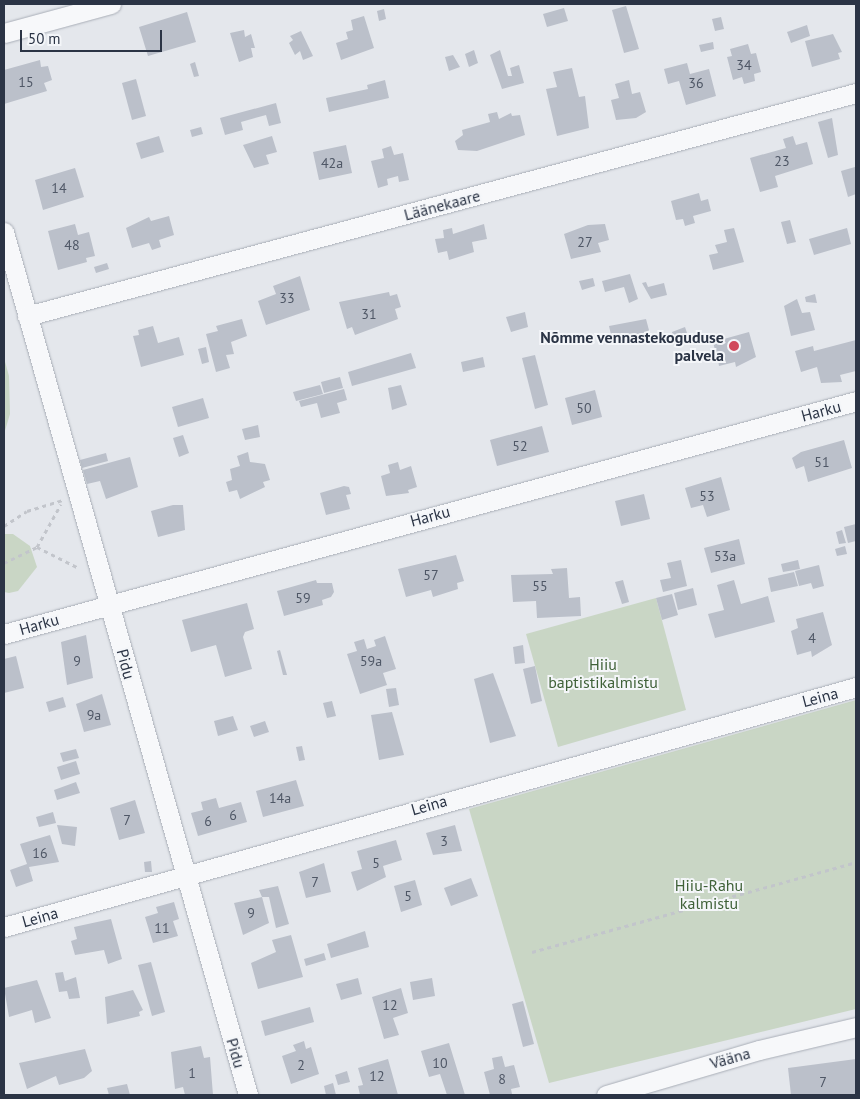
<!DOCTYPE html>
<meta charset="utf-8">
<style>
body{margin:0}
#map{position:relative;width:860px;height:1099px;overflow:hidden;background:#e4e7ec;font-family:"PT Sans",sans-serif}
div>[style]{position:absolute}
.green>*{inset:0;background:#c9d6c5}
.building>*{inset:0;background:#bbc0ca}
.path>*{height:3px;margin-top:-1.5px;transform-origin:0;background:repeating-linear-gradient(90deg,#c2c5cb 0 4px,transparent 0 8px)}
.roads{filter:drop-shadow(0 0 1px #a9aeb7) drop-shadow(0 0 1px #a9aeb7)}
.minor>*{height:19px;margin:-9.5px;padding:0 9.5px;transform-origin:9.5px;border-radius:9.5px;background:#f7f8fa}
.dots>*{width:14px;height:14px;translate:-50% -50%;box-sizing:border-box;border:2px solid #f4f6f9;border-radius:50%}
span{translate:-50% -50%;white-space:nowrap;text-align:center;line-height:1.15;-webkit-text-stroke:4px #f4f6f9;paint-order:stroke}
.number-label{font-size:14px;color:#4f5766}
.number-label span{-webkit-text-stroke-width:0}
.street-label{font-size:16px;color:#2b3445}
.poi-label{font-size:16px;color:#2b3445;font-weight:700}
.right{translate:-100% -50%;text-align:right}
.park-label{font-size:16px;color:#3f6138}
.frame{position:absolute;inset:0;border:5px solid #2b3445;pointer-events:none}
.scale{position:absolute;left:20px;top:30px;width:142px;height:22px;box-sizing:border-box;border:2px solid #2b3445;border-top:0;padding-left:6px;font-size:15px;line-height:18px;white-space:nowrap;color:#2b3445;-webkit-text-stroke:4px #f4f6f9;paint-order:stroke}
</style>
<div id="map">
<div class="green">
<div style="clip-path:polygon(4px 358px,9px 376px,10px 414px,4px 434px)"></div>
<div style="clip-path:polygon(4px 534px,13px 534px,30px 546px,37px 567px,18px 591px,9px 593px,4px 592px)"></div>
<div style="clip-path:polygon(656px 598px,686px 710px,558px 747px,526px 634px)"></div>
<div style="clip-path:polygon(856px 700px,856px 1009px,549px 1083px,469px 809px)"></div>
</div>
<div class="building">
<div style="clip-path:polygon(626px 6px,639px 49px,624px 53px,612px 10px)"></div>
<div style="clip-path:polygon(564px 8px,568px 21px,547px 27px,543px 14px)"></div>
<div style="clip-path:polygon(384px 9px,386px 19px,379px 21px,377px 11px)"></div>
<div style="clip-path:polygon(187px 12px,196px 42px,148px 56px,139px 27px)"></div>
<div style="clip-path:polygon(364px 16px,374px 48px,341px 60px,336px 43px,348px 39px,346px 32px,353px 30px,351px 20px)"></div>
<div style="clip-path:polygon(721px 17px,724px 29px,715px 31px,712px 19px)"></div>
<div style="clip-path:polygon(807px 25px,810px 36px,791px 43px,787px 32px)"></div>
<div style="clip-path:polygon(244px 30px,245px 37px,251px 34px,255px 48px,251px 48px,253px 57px,239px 62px,230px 33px)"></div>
<div style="clip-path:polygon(301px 31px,313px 56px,303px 60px,300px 51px,295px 55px,289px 43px,293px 40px,290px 36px)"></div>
<div style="clip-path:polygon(833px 34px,842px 52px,838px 53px,840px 59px,812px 67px,805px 41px)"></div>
<div style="clip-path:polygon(713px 42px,714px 49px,701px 52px,699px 45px)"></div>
<div style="clip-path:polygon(748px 44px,751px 54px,756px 53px,761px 72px,754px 74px,755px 81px,744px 84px,742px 77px,733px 80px,727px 57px,732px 56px,730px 49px)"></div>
<div style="clip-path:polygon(474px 50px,478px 63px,469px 67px,465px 54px)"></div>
<div style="clip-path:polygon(500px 50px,508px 76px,512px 76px,510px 68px,519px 65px,524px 83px,502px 89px,490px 55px)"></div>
<div style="clip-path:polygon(453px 55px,460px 67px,449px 71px,445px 57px)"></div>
<div style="clip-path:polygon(40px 60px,41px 67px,48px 66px,52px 80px,44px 83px,47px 91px,4px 104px,4px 70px)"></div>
<div style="clip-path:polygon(195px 62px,199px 76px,194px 77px,190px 64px)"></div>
<div style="clip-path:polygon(687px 63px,690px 74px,709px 69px,716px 96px,686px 105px,679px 81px,668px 84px,664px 69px)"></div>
<div style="clip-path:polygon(572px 68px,579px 97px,585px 96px,589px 128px,557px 136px,546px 89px,557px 87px,553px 72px)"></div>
<div style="clip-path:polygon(136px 79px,146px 116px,132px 120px,122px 83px)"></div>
<div style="clip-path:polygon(385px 80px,389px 98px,329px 112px,326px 98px,368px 89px,367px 85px)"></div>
<div style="clip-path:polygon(629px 80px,632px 94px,640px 92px,646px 112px,636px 118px,616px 120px,611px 100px,619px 98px,615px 84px)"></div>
<div style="clip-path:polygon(276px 103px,281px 123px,269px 126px,266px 115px,241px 122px,243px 130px,225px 135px,220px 118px)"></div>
<div style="clip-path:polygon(497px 112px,499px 119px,511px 113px,512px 116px,520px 115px,525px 135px,477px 151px,458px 150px,455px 141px,463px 135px,462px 130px,490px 122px,488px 114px)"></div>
<div style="clip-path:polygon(832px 118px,838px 155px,828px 158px,818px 122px)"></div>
<div style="clip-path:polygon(201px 127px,203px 134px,192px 137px,190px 130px)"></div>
<div style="clip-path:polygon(159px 136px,164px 152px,141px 159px,136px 143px)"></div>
<div style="clip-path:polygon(272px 136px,277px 152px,266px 155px,269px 164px,254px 168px,243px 145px)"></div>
<div style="clip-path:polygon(793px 136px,796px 145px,807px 142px,813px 164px,775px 176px,778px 187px,760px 192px,750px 158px,786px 148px,783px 139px)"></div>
<div style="clip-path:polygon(346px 145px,352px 173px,319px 180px,313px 152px)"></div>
<div style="clip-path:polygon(391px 146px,394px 155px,403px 153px,409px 180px,399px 182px,398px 176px,387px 179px,388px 185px,378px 188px,371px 161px,384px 158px,382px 149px)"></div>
<div style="clip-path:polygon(855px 167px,856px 194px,848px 197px,841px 171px)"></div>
<div style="clip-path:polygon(75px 168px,84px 197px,43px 210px,35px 180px)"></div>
<div style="clip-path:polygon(699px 193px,701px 201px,708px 199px,711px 211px,693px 216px,695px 223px,685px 226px,683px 219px,676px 220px,671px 201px)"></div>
<div style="clip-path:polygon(169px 216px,174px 235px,159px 240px,161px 247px,152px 250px,149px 243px,132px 248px,126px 228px,149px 217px,151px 221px)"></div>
<div style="clip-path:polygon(790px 220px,796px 242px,787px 244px,781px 222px)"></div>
<div style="clip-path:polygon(75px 224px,78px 235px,89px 232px,95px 256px,86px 258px,87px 262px,58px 270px,48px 231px)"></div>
<div style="clip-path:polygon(484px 224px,487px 239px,472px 242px,474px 252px,449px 260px,447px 251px,438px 253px,435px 239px,444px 238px,443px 230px,452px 228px,453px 234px)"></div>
<div style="clip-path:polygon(605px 224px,609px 240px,598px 243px,601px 252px,571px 259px,564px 234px,588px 225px)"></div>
<div style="clip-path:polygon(734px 228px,744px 262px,713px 270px,709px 255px,718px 253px,715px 245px,727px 242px,724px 230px)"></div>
<div style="clip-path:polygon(847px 228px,851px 244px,814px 255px,809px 239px)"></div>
<div style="clip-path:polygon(107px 263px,109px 269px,96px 273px,94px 267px)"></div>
<div style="clip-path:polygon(630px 274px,638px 299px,629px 303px,624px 287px,605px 292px,602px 281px)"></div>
<div style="clip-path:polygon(300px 276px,310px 310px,266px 325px,258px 301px,276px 294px,273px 286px)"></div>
<div style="clip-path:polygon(593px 278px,595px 286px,582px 290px,579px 281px)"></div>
<div style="clip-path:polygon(646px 282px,648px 287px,664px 283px,667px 295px,651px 299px,642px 283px)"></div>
<div style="clip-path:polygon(389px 292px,390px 296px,397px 294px,401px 307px,395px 309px,398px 319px,355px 335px,352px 327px,347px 329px,339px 302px)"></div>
<div style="clip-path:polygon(815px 294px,817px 303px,806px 302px,805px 297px)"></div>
<div style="clip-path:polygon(797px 299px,802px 313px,810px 312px,815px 330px,791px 336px,784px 306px)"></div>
<div style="clip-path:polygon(525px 312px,528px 327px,511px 332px,506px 317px)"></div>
<div style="clip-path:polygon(242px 319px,247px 336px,231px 342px,234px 354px,226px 355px,230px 368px,216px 372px,206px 334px,218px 331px,216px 326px)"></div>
<div style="clip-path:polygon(646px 319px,650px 334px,612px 339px,609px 326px)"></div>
<div style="clip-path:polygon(153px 326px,158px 343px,179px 337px,184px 355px,141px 367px,133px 336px,139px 335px,138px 330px)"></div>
<div style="clip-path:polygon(685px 327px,689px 339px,675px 343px,672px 332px)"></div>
<div style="clip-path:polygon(749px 332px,756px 357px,736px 367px,735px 362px,719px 366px,718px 360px,711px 362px,708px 352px,715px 350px,713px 342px)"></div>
<div style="clip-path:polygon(856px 340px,856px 371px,840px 375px,842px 382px,821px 383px,817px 367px,801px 372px,795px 351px,813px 346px,814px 351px)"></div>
<div style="clip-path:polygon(206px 347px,209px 362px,202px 364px,198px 349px)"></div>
<div style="clip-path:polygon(411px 353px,416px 368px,352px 386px,348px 372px)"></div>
<div style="clip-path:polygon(535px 355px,548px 405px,535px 409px,522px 358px)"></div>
<div style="clip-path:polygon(483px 357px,485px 367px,463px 372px,461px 362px)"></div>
<div style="clip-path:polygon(340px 377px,343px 388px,324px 393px,321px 382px)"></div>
<div style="clip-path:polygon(320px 385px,323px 394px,296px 401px,293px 392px)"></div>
<div style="clip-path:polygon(401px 385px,407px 405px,392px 410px,388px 388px)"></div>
<div style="clip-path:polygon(344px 389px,347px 400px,337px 403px,340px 413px,321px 418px,317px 403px,301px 407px,299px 401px)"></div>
<div style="clip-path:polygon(595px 390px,602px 417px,572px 425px,565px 398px)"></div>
<div style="clip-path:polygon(203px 398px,209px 418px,178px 427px,172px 407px)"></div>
<div style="clip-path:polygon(258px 425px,260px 437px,245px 440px,242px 429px)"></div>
<div style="clip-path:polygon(542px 426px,549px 452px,497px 466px,490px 440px)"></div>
<div style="clip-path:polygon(183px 435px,189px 453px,179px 457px,173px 438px)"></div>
<div style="clip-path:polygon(844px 440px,852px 468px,808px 482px,804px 466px,796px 469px,792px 458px,801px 452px)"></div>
<div style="clip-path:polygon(248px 452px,250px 462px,265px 464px,270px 480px,263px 482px,265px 487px,240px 499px,237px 490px,229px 492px,226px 482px,232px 480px,230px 469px,240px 466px,237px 456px)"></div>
<div style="clip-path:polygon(106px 453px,108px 461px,82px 468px,80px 460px)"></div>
<div style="clip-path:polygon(130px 457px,138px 487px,106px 499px,100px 481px,87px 484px,83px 470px)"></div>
<div style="clip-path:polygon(398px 462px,400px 470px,411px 466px,417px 487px,408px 490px,409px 493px,386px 496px,381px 476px,390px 473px,388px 465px)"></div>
<div style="clip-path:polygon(721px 477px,730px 510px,707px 517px,703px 505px,691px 508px,685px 488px)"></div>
<div style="clip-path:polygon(344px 486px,349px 487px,351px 494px,346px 495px,350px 509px,326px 515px,320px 493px)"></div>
<div style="clip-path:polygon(644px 494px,650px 519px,621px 526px,615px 501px)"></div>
<div style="clip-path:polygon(173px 505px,183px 505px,185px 530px,158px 537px,151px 511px)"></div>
<div style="clip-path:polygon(856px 524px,856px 541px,848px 543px,844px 527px)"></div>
<div style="clip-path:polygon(842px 530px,846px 543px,839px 544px,836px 532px)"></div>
<div style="clip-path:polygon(739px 539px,745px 564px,711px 573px,704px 548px)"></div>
<div style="clip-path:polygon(845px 546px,847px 554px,837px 556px,835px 549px)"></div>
<div style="clip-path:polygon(456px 555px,464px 581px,457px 583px,458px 589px,433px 597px,431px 590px,406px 597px,398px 569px)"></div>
<div style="clip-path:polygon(681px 560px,687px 586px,663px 592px,660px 580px,671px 578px,667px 563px)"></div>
<div style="clip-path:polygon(798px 560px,800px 569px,783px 572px,781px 564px)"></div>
<div style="clip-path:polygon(819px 565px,824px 586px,813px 589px,811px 583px,799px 586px,795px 571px)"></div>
<div style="clip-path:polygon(567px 568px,569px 598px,580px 597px,581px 616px,537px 618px,536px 601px,513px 602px,511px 575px,553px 574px,551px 569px)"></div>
<div style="clip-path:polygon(794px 572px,798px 586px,771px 592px,768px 578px)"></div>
<div style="clip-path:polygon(316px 580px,317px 583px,332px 583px,334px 592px,331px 597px,322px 600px,323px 605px,284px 616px,277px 591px)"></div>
<div style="clip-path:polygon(623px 580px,629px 602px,622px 604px,615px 582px)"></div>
<div style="clip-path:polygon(734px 580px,741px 604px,768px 596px,775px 622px,715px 638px,708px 614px,724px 610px,717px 585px)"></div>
<div style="clip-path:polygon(693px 588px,697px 605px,678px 610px,674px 593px)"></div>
<div style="clip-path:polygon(672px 594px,678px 615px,662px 620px,656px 598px)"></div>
<div style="clip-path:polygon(247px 603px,254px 629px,245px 632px,243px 637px,252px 669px,225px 677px,216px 645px,191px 652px,182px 620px)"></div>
<div style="clip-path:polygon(823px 612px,832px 645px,812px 657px,811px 651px,797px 655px,791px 631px,798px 628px,796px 619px)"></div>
<div style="clip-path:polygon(86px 635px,93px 678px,67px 685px,61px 642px)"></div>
<div style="clip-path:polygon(385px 636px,396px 669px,383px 673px,387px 685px,360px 694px,347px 654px,357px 651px,354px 642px,364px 639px,367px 649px,376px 646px,374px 640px)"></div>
<div style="clip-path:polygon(523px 645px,525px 663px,515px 664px,513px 647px)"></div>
<div style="clip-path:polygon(280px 650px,287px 675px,283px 675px,277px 651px)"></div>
<div style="clip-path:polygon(16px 656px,24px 688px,4px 693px,4px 659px)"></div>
<div style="clip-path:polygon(535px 666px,542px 701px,531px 704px,523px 669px)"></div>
<div style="clip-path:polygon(493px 673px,516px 736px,490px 743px,474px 679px)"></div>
<div style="clip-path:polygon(396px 688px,399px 705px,389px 707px,386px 689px)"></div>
<div style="clip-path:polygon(102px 694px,111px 725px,84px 732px,76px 704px)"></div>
<div style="clip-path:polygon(63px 697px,66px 707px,49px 712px,46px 702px)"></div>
<div style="clip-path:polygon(332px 701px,336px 716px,327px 718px,323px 703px)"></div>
<div style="clip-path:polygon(392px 712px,404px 755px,379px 760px,371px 715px)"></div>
<div style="clip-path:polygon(233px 716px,238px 730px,218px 736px,214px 721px)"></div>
<div style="clip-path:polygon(265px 721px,269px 732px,254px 737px,250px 726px)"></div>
<div style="clip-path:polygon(302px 746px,305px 760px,299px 761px,296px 747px)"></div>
<div style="clip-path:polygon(76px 749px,79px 758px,63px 762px,60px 753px)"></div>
<div style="clip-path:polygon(76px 761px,80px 774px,61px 780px,57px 767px)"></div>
<div style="clip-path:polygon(296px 780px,304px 806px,263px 817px,256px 791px)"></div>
<div style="clip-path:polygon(76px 782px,80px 793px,57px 800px,54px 790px)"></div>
<div style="clip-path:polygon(216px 798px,219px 808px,241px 802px,247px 822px,198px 836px,191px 813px,203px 810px,201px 802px)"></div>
<div style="clip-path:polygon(135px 800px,145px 833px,119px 840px,110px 808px)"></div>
<div style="clip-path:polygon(53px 812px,56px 823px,39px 827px,36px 817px)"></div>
<div style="clip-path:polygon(57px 825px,77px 827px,75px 846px,62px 844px)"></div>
<div style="clip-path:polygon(455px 825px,462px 851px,433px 855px,426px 833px)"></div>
<div style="clip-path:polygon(50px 835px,59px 862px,29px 867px,33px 881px,16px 887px,10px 870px,27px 864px,20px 844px)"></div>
<div style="clip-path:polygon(396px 840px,402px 860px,383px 866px,386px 877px,357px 891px,351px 872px,362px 869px,357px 851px)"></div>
<div style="clip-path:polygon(151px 861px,152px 872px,145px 872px,144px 862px)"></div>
<div style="clip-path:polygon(324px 863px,331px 892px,306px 898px,299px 872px)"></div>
<div style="clip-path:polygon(471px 878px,478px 896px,451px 906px,444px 888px)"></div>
<div style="clip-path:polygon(415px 880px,422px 905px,401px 912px,394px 886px)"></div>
<div style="clip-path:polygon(278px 886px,289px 924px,276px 928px,269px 897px,262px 897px,259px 890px)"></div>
<div style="clip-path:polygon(262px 897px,269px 923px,243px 935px,234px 903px)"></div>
<div style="clip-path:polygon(174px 902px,179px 919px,173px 921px,178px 936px,153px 943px,145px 917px,158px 913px,156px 907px)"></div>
<div style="clip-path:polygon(111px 919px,122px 959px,108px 964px,104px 950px,75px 955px,71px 941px,77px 939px,74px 927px)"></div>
<div style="clip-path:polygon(365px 931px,369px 947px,331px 958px,327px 944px)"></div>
<div style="clip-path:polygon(291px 935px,303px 977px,258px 989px,251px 963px,276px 952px,272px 940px)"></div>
<div style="clip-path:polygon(324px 953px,326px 960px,306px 966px,304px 959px)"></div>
<div style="clip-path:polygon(151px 962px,165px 1012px,152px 1016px,138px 965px)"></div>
<div style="clip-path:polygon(63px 972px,65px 981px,76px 977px,80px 998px,69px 999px,67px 991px,59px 992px,55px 973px)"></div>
<div style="clip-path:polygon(358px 978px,362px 994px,341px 1000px,336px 984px)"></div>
<div style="clip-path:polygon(432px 978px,435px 996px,413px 1000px,410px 982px)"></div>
<div style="clip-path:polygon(37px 980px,51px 1018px,35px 1023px,32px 1010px,9px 1017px,4px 988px)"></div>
<div style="clip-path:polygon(401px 988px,408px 1013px,393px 1018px,399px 1035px,384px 1039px,372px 997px)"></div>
<div style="clip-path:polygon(133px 990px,143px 1010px,139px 1012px,140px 1016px,107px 1024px,105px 997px)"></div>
<div style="clip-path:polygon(523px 1001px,534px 1044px,523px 1047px,512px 1004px)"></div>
<div style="clip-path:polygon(310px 1007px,314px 1022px,265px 1036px,261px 1021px)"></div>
<div style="clip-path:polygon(304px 1041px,306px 1049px,311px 1047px,319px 1074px,291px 1084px,282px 1056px,296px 1051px,293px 1045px)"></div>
<div style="clip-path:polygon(449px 1043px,465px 1095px,447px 1095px,440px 1074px,429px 1077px,421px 1051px)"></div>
<div style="clip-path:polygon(201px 1046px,204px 1058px,210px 1057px,213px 1095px,185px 1095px,183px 1087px,175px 1089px,171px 1052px)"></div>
<div style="clip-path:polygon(85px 1049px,92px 1071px,84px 1078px,59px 1085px,56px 1076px,27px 1089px,19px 1063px)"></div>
<div style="clip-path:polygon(502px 1056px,505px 1067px,514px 1065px,520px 1087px,511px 1089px,512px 1094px,490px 1095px,484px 1072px,494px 1069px,492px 1058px)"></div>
<div style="clip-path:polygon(388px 1059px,398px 1095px,360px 1095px,358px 1086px,363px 1085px,358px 1068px)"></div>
<div style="clip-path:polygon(856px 1059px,856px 1095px,791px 1095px,788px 1068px)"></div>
<div style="clip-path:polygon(347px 1071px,350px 1082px,338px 1085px,335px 1075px)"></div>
<div style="clip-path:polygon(333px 1083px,336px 1095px,326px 1095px,324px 1086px)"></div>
<div style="clip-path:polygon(127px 1084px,130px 1095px,109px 1095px,107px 1088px)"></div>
</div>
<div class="path">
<div style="left:4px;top:526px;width:27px;rotate:-33deg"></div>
<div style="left:27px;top:511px;width:37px;rotate:-17deg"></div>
<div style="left:37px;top:547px;width:49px;rotate:-60.8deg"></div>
<div style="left:4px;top:563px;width:37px;rotate:-26deg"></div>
<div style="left:37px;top:547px;width:47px;rotate:26.6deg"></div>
<div style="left:532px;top:952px;width:336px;rotate:-15.5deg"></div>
</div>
<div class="roads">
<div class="minor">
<div style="left:4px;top:33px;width:111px;rotate:-15.2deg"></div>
<div style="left:4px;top:232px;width:897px;rotate:74.21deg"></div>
<div style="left:27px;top:316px;width:858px;rotate:-15.06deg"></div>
<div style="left:4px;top:634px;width:883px;rotate:-15.29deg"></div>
<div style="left:4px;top:927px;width:885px;rotate:-15.73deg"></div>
<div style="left:606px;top:1095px;width:159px;rotate:-16.4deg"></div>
<div style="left:759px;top:1050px;width:100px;rotate:-13.3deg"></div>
</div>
</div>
<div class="dots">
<div style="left:734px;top:346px;background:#d1495b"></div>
</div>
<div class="number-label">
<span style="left:744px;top:65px">34</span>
<span style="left:26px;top:82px">15</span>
<span style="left:696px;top:83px">36</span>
<span style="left:782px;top:161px">23</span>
<span style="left:332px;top:163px">42a</span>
<span style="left:59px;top:188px">14</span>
<span style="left:585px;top:242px">27</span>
<span style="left:72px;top:245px">48</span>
<span style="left:287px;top:298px">33</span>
<span style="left:369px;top:314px">31</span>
<span style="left:584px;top:408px">50</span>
<span style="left:520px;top:446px">52</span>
<span style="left:822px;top:462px">51</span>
<span style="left:707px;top:496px">53</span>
<span style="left:725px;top:556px">53a</span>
<span style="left:431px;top:575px">57</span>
<span style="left:540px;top:586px">55</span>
<span style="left:303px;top:598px">59</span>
<span style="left:812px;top:638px">4</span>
<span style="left:77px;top:661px">9</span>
<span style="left:371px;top:661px">59a</span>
<span style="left:94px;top:715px">9a</span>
<span style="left:280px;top:798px">14a</span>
<span style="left:233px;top:815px">6</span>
<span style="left:127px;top:820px">7</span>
<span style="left:208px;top:821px">6</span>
<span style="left:444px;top:841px">3</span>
<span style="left:40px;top:853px">16</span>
<span style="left:376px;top:863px">5</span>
<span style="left:315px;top:882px">7</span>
<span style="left:408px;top:896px">5</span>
<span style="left:251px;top:913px">9</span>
<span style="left:162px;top:928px">11</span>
<span style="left:390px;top:1005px">12</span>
<span style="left:440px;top:1063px">10</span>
<span style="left:301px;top:1065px">2</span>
<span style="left:192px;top:1073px">1</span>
<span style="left:377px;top:1076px">12</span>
<span style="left:502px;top:1079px">8</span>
<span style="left:823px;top:1082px">7</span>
</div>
<div class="street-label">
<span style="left:442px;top:205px;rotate:-15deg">Läänekaare</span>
<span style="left:821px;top:411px;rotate:-15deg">Harku</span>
<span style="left:430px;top:516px;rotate:-15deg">Harku</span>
<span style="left:39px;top:624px;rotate:-16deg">Harku</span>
<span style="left:126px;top:664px;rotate:75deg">Pidu</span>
<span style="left:820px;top:697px;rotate:-15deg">Leina</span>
<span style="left:429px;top:805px;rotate:-16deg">Leina</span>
<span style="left:40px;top:917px;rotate:-16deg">Leina</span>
<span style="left:236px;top:1053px;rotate:74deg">Pidu</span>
<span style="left:730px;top:1058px;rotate:-16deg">Vääna</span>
</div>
<div class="poi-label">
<span class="right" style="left:724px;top:346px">Nõmme vennastekoguduse<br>palvela</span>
</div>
<div class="park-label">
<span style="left:603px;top:673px">Hiiu<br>baptistikalmistu</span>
<span style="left:709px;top:894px">Hiiu-Rahu<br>kalmistu</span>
</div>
<div class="frame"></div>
<div class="scale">50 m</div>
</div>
